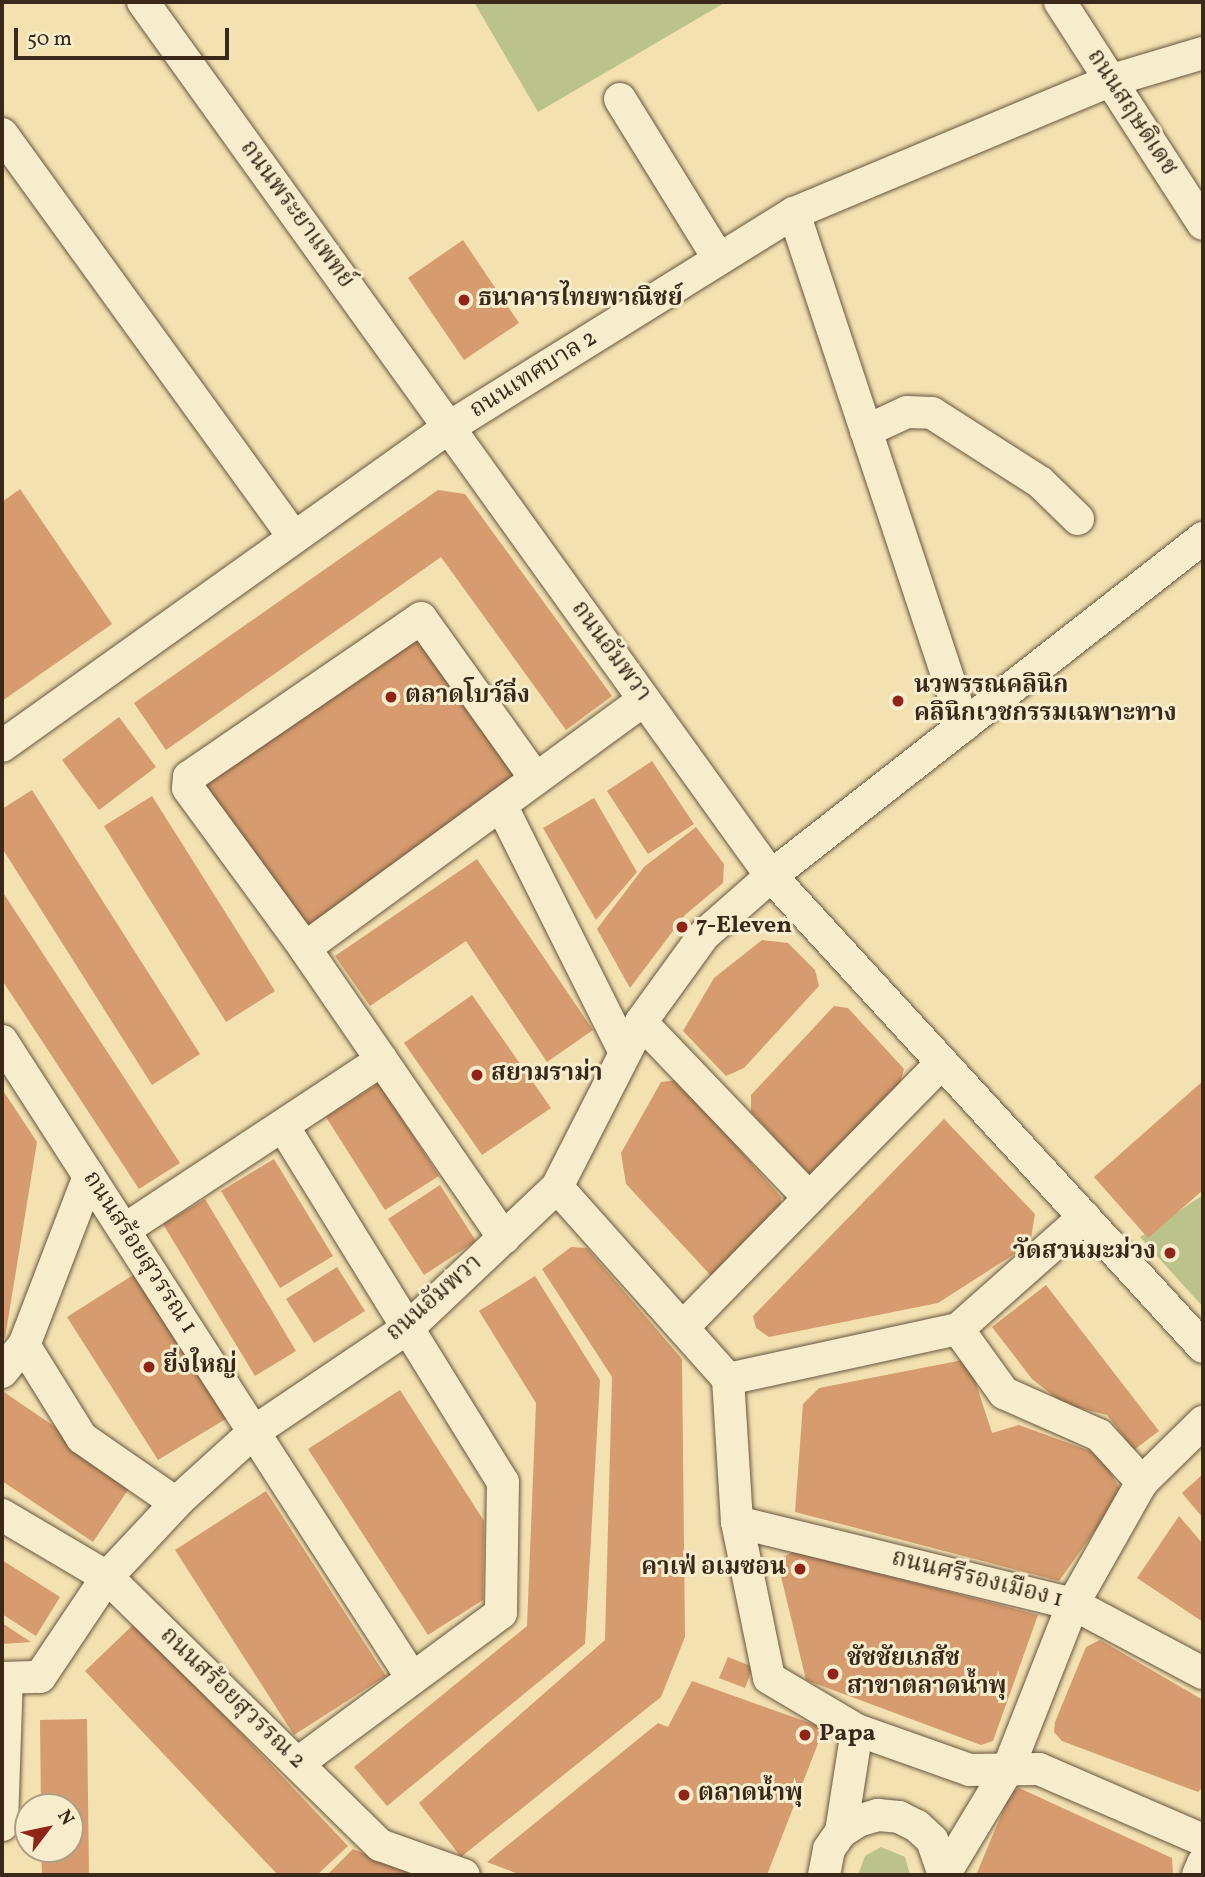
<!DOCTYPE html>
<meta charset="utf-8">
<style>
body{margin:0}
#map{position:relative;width:1205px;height:1877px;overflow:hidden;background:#f3e1b1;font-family:Vollkorn,"Noto Serif Thai",serif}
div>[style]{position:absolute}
.green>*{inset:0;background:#bbc28b}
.building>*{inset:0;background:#d69b6e}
.roads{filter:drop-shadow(0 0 2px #685640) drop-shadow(0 0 2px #685640)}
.minor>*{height:32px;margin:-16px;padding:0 16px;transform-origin:16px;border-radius:16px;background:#f7eccc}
.dots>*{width:19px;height:19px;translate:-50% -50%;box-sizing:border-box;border:4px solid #f7eccc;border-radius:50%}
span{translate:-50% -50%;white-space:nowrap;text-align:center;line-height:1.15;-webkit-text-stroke:6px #f7eccc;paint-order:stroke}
.street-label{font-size:24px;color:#3a281a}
.poi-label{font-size:24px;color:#3a281a;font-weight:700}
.left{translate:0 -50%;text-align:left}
.right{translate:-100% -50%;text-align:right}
.frame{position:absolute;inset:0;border:4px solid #3a281a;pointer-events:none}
.north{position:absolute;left:14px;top:1793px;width:70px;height:70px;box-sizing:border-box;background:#f7eccc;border:2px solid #ab9e85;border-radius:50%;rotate:58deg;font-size:19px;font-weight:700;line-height:28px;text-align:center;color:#3a281a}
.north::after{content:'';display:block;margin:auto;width:24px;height:32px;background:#8f2418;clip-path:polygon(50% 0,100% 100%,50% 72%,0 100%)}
.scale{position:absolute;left:14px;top:28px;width:215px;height:32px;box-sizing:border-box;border:4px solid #3a281a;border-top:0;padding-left:9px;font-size:21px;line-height:24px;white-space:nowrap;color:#3a281a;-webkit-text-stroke:5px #f7eccc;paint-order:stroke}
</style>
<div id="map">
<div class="green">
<div style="clip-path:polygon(474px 2px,726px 2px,538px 112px)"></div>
<div style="clip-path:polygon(1203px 1195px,1203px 1307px,1140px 1237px)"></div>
<div style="clip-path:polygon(881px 1847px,905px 1857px,910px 1875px,858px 1875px,865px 1856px)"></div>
</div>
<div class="building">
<div style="clip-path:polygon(463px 240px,519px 323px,464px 360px,408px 278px)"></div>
<div style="clip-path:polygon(20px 489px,112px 624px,2px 701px,2px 502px)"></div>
<div style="clip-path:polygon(438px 490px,465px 494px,612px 696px,566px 730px,441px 557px,166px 750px,134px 703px)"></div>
<div style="clip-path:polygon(421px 618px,535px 778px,296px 933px,189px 777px)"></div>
<div style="clip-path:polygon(119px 717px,156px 767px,99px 810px,62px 760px)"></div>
<div style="clip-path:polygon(652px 761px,694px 824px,648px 854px,607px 791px)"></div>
<div style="clip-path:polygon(32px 790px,200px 1054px,152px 1085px,2px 848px,2px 809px)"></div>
<div style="clip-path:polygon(152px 796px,275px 991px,226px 1022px,104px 826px)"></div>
<div style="clip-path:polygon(594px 798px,637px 872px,596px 920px,543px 828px)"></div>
<div style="clip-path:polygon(696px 827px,724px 864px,723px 883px,685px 915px,630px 988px,597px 929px,644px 867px)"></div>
<div style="clip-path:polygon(477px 859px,593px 1030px,547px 1062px,466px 941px,370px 1006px,335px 956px)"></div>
<div style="clip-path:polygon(2px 891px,180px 1163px,139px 1189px,2px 980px)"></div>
<div style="clip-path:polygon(762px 940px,788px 943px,815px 970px,819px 986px,744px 1068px,726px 1076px,683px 1031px,714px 978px)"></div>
<div style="clip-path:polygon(472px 995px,551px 1108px,482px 1155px,404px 1043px)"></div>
<div style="clip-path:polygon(834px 1006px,848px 1008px,904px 1069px,899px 1087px,822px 1173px,809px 1174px,751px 1112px,751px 1095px)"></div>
<div style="clip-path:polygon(679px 1080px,781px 1197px,780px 1215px,714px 1279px,626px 1184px,621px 1153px,661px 1082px)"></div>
<div style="clip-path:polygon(1203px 1081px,1203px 1190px,1148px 1238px,1094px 1177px)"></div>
<div style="clip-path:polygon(379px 1083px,439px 1176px,385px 1210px,326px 1117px)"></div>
<div style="clip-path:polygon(2px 1089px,37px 1142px,5px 1338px,2px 1337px)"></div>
<div style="clip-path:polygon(944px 1119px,1035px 1214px,1030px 1244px,938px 1303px,769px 1337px,756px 1328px,753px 1316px)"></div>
<div style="clip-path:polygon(274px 1159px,333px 1256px,280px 1288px,221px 1191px)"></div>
<div style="clip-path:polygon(440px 1185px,476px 1241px,424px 1275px,388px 1219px)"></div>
<div style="clip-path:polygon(205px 1199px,296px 1351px,255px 1376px,163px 1224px)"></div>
<div style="clip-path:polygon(571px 1247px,587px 1248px,682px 1359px,685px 1637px,661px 1697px,461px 1857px,419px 1803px,605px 1640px,612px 1377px,542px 1269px)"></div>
<div style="clip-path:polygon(337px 1267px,365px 1311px,314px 1343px,286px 1299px)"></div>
<div style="clip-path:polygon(141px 1270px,229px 1417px,158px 1460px,67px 1317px)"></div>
<div style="clip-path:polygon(535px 1276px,600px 1380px,585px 1644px,387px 1806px,354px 1767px,527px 1626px,536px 1403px,479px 1311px)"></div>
<div style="clip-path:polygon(1046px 1285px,1159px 1431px,1134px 1450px,1107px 1415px,1064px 1404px,1032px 1379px,992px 1327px)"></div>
<div style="clip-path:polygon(968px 1359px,992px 1433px,1019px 1425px,1101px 1455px,1122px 1493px,1059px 1581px,795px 1512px,803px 1404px,819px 1388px)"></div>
<div style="clip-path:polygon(400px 1390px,484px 1521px,483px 1600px,428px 1635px,308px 1449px)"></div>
<div style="clip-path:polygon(4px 1392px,134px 1481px,93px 1542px,2px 1481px)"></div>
<div style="clip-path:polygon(1203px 1474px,1203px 1518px,1182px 1493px)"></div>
<div style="clip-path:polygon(266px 1491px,386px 1676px,294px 1735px,175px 1550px)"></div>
<div style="clip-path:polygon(1179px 1516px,1203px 1544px,1203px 1622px,1137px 1578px)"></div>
<div style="clip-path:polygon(795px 1551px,1038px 1615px,993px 1741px,981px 1745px,806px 1680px,779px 1568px,779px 1559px)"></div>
<div style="clip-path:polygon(2px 1560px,60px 1597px,36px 1636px,2px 1614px)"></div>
<div style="clip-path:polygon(136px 1622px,348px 1846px,317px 1875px,278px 1875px,85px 1671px)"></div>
<div style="clip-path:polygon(2px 1623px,31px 1642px,2px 1644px)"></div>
<div style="clip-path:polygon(1100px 1640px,1203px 1700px,1203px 1787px,1198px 1792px,1062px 1741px,1054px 1732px,1055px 1722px,1086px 1647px)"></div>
<div style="clip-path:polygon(728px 1657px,753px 1667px,745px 1688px,719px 1678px)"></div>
<div style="clip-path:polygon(692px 1681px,824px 1728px,767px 1875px,521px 1875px,487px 1862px,658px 1723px,668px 1727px)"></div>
<div style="clip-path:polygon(87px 1719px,89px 1875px,42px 1875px,41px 1849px,70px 1849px,70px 1807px,41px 1807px,40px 1720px)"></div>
<div style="clip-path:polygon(1019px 1788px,1172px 1858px,1173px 1875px,976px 1875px,1011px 1792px)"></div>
<div style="clip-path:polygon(353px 1849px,417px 1875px,327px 1875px)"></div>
</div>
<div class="roads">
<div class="minor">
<div style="left:143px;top:2px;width:1076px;rotate:54.3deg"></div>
<div style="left:771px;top:876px;width:639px;rotate:47.47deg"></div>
<div style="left:1060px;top:2px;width:264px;rotate:57.2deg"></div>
<div style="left:620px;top:99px;width:188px;rotate:58.3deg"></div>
<div style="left:2px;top:134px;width:498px;rotate:54.1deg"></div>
<div style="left:794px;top:213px;width:540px;rotate:71.67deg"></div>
<div style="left:866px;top:431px;width:45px;rotate:-24.9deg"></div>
<div style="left:907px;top:412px;width:25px;rotate:2deg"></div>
<div style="left:932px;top:413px;width:128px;rotate:32.6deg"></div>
<div style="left:1040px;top:482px;width:53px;rotate:44.2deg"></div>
<div style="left:2px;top:746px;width:548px;rotate:-35.49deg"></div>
<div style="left:448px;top:428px;width:407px;rotate:-31.9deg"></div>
<div style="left:794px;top:213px;width:342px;rotate:-22.7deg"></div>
<div style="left:1109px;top:81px;width:98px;rotate:-16.6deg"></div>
<div style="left:501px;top:805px;width:277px;rotate:63.4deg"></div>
<div style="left:305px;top:948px;width:198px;rotate:-126.2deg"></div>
<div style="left:188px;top:788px;width:11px;rotate:-85deg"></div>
<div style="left:189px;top:777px;width:281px;rotate:-34.4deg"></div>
<div style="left:421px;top:618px;width:196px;rotate:54.5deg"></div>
<div style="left:641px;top:1022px;width:243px;rotate:46.3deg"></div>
<div style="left:2px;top:1041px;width:758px;rotate:57.23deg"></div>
<div style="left:283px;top:1126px;width:418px;rotate:58.3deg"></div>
<div style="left:503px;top:1482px;width:131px;rotate:90.9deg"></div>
<div style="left:501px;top:1613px;width:252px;rotate:143.5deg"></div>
<div style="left:89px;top:1176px;width:181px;rotate:111deg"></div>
<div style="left:24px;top:1345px;width:110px;rotate:58.1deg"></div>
<div style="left:82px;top:1438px;width:107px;rotate:34.7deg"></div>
<div style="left:170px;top:1499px;width:10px"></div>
<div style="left:557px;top:1187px;width:257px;rotate:48.3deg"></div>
<div style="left:728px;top:1379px;width:143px;rotate:86.4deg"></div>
<div style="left:737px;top:1522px;width:159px;rotate:78.4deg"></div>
<div style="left:769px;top:1678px;width:102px;rotate:30.6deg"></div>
<div style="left:857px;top:1730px;width:120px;rotate:19.5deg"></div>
<div style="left:970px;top:1770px;width:69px;rotate:-0.8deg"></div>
<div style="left:1039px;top:1769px;width:179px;rotate:23.4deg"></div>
<div style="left:124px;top:1230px;width:309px;rotate:-33.4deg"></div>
<div style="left:504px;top:1238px;width:352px;rotate:-124.5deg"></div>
<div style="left:305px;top:948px;width:420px;rotate:-36.2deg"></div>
<div style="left:685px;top:1325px;width:367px;rotate:-45.6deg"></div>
<div style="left:958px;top:1329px;width:79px;rotate:54.3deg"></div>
<div style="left:1004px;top:1393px;width:104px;rotate:23.9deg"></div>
<div style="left:1099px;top:1435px;width:64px;rotate:47.5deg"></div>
<div style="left:2px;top:1372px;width:35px;rotate:-51deg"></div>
<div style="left:728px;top:1379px;width:235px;rotate:-12.3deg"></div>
<div style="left:958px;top:1329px;width:169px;rotate:-41.6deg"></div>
<div style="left:2px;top:1515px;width:122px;rotate:30.6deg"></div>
<div style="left:107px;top:1577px;width:383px;rotate:44.5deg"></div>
<div style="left:380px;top:1845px;width:89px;rotate:19.7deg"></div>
<div style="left:737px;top:1522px;width:346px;rotate:13.7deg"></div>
<div style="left:1073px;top:1604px;width:147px;rotate:28deg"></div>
<div style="left:2px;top:1678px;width:38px;rotate:-2deg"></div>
<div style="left:40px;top:1677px;width:120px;rotate:-56.2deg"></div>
<div style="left:107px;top:1577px;width:107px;rotate:-46.9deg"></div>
<div style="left:180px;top:1499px;width:101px;rotate:-42.2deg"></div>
<div style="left:255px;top:1431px;width:186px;rotate:-34deg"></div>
<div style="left:409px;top:1327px;width:204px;rotate:-43.4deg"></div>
<div style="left:557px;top:1187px;width:185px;rotate:-63deg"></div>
<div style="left:641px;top:1022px;width:107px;rotate:-54.1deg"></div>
<div style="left:704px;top:935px;width:89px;rotate:-41.4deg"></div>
<div style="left:771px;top:876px;width:549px;rotate:-38.04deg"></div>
<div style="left:2px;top:1825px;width:147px;rotate:-88.1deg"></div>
<div style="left:841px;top:1832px;width:103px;rotate:-81.1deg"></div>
<div style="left:824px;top:1875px;width:26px;rotate:-79deg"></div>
<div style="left:829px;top:1849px;width:21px;rotate:-55deg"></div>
<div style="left:841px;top:1832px;width:20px;rotate:-33deg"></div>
<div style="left:858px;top:1821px;width:21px;rotate:-17deg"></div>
<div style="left:878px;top:1815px;width:21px;rotate:5deg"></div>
<div style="left:899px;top:1817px;width:20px;rotate:27deg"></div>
<div style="left:917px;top:1826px;width:21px;rotate:43deg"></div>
<div style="left:932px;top:1840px;width:37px;rotate:71deg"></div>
<div style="left:944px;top:1875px;width:124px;rotate:-58.9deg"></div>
<div style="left:1008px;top:1769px;width:177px;rotate:-68.5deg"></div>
<div style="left:1073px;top:1604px;width:140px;rotate:-60.5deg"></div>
<div style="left:1142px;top:1482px;width:86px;rotate:-44.5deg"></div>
<div style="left:1198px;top:1875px;width:13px;rotate:-67deg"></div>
</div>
</div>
<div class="dots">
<div style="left:464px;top:300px;background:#8f2418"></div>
<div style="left:391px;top:697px;background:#8f2418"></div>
<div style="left:898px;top:701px;background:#8f2418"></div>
<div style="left:682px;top:927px;background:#8f2418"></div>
<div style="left:477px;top:1075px;background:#8f2418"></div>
<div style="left:1170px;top:1253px;background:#8f2418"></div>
<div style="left:149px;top:1367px;background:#8f2418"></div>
<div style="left:800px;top:1569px;background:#8f2418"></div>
<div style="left:833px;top:1674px;background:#8f2418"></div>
<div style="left:805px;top:1735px;background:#8f2418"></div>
<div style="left:684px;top:1795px;background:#8f2418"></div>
</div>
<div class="street-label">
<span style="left:1131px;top:113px;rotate:57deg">ถนนสฤษดิเดช</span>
<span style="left:296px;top:215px;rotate:54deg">ถนนพระยาแพทย์</span>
<span style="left:534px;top:375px;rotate:-32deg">ถนนเทศบาล 2</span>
<span style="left:610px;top:652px;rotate:54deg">ถนนอัมพวา</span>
<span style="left:139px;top:1253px;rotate:57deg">ถนนสร้อยสุวรรณ 1</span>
<span style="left:435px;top:1299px;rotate:-41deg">ถนนอัมพวา</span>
<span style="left:977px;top:1580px;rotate:14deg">ถนนศรีรองเมือง 1</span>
<span style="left:232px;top:1699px;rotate:44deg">ถนนสร้อยสุวรรณ 2</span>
</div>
<div class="poi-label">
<span class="left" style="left:478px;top:300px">ธนาคารไทยพาณิชย์</span>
<span class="left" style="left:914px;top:701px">นวพรรณคลินิก<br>คลินิกเวชกรรมเฉพาะทาง</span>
<span class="left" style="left:405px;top:697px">ตลาดโบว์ลิ่ง</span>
<span class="left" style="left:696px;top:927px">7-Eleven</span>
<span class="left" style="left:491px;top:1075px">สยามราม่า</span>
<span class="right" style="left:1156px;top:1253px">วัดสวนมะม่วง</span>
<span class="left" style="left:163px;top:1367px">ยิ่งใหญ่</span>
<span class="right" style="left:786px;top:1569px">คาเฟ่ อเมซอน</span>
<span class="left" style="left:847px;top:1674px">ชัชชัยเภสัช<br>สาขาตลาดน้ำพุ</span>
<span class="left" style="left:819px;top:1735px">Papa</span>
<span class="left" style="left:698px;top:1795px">ตลาดน้ำพุ</span>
</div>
<div class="frame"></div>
<div class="north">N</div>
<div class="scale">50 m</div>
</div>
